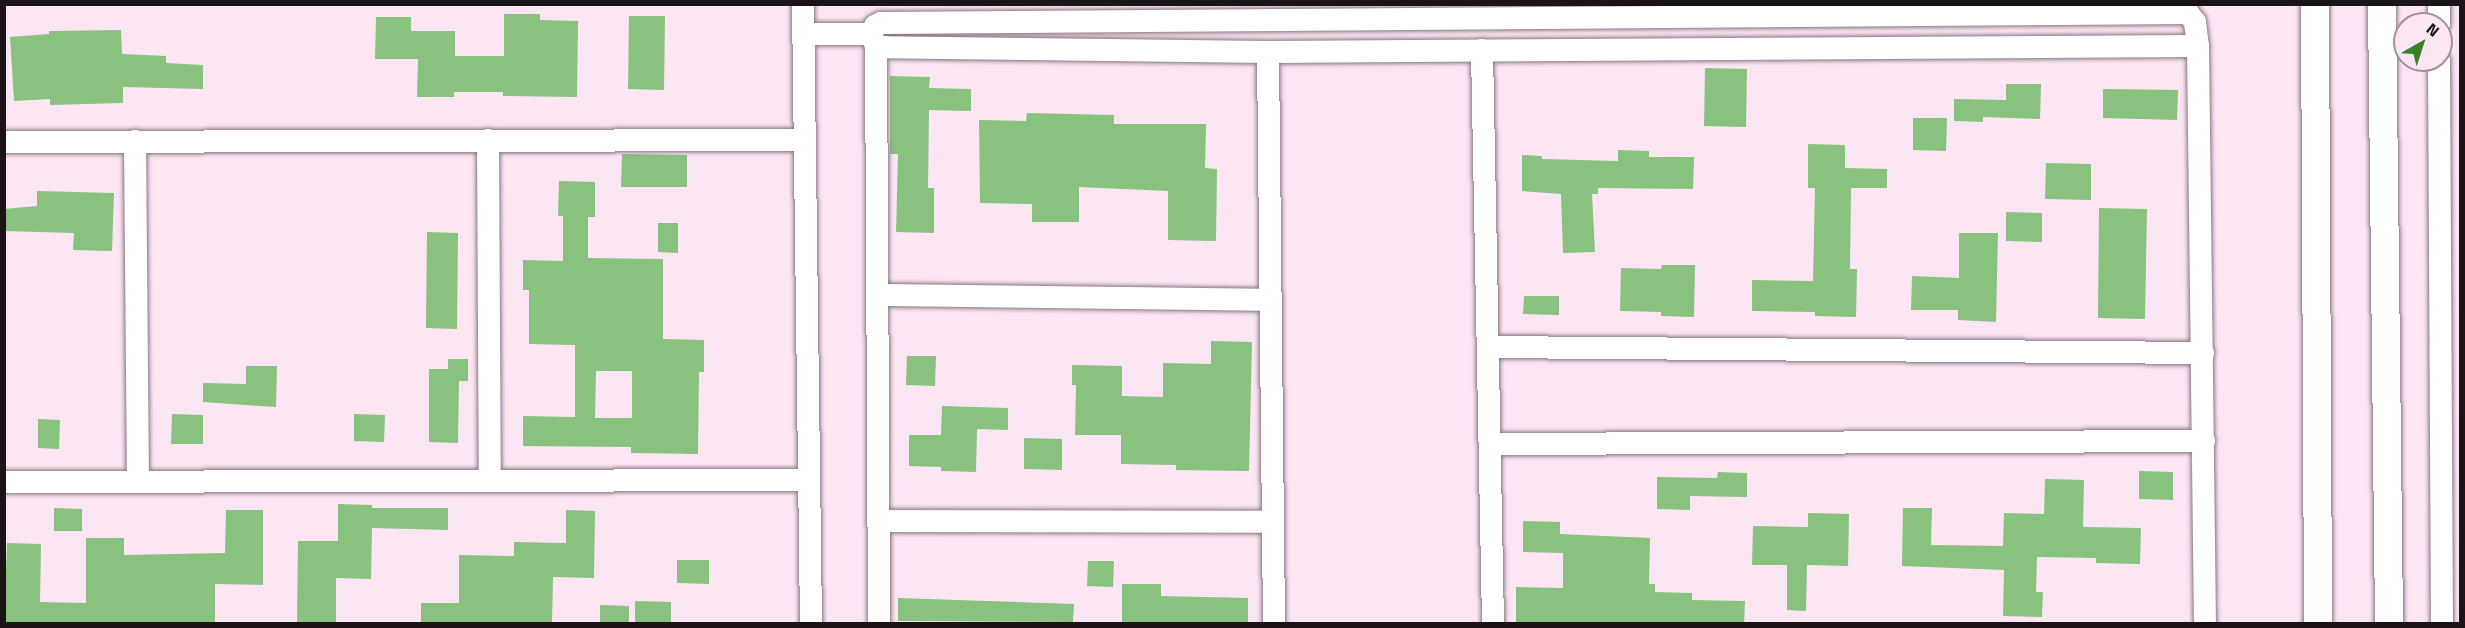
<!DOCTYPE html>
<style>
body{margin:0}
#map{position:relative;width:2465px;height:628px;overflow:hidden;background:#fce6f4;font-family:"Titillium Web",sans-serif}
div>[style]{position:absolute}
.building>*{inset:0;background:#89c17f}
.roads{filter:drop-shadow(0 0 2px #897682) drop-shadow(0 0 2px #897682)}
.minor>*{height:22px;margin:-11px;padding:0 11px;transform-origin:11px;border-radius:11px;background:#fff}
.tertiary>*{height:28px;margin:-14px;padding:0 14px;transform-origin:14px;border-radius:14px;background:#fff}
span{translate:-50% -50%;white-space:nowrap;text-align:center;line-height:1.15;-webkit-text-stroke:5px #fce6f4;paint-order:stroke}
.frame{position:absolute;inset:0;border:6px solid #1b1318;pointer-events:none}
.north{position:absolute;left:2393px;top:12px;width:60px;height:60px;box-sizing:border-box;background:#fce6f4;border:2px solid #a2929c;border-radius:50%;rotate:39deg;font-size:16px;font-weight:700;line-height:24px;text-align:center;color:#1b1318}
.north::after{content:'';display:block;margin:auto;width:21px;height:27px;background:#38832a;clip-path:polygon(50% 0,100% 100%,50% 72%,0 100%)}
</style>
<div id="map">
<div class="building">
<div style="clip-path:polygon(504px 14px,540px 14px,540px 20px,578px 21px,577px 97px,503px 96px,503px 92px,454px 92px,454px 97px,417px 97px,418px 59px,375px 59px,376px 17px,411px 17px,411px 31px,455px 31px,455px 56px,504px 56px)"></div>
<div style="clip-path:polygon(629px 16px,665px 16px,664px 90px,628px 89px)"></div>
<div style="clip-path:polygon(121px 30px,122px 54px,166px 56px,166px 63px,203px 65px,203px 89px,123px 87px,123px 103px,50px 105px,50px 99px,14px 101px,10px 37px,49px 34px,49px 31px)"></div>
<div style="clip-path:polygon(1705px 68px,1747px 69px,1746px 127px,1704px 126px)"></div>
<div style="clip-path:polygon(890px 76px,930px 77px,929px 88px,971px 89px,971px 111px,929px 110px,928px 188px,934px 188px,934px 233px,896px 232px,898px 154px,890px 154px)"></div>
<div style="clip-path:polygon(2006px 84px,2041px 84px,2040px 119px,1983px 117px,1983px 122px,1954px 121px,1954px 99px,2006px 100px)"></div>
<div style="clip-path:polygon(2103px 89px,2178px 90px,2177px 120px,2103px 118px)"></div>
<div style="clip-path:polygon(1027px 113px,1114px 115px,1114px 124px,1206px 124px,1205px 168px,1217px 169px,1216px 241px,1168px 240px,1168px 191px,1079px 187px,1079px 222px,1032px 222px,1032px 204px,980px 203px,979px 120px,1026px 121px)"></div>
<div style="clip-path:polygon(1913px 118px,1947px 118px,1946px 151px,1913px 150px)"></div>
<div style="clip-path:polygon(1808px 144px,1845px 145px,1845px 168px,1887px 169px,1887px 188px,1851px 188px,1850px 269px,1857px 269px,1856px 317px,1815px 316px,1815px 312px,1752px 311px,1752px 280px,1813px 281px,1815px 188px,1808px 188px)"></div>
<div style="clip-path:polygon(1618px 150px,1649px 151px,1649px 157px,1694px 157px,1693px 189px,1598px 188px,1598px 194px,1592px 194px,1595px 252px,1563px 253px,1561px 194px,1522px 191px,1522px 155px,1542px 156px,1542px 159px,1618px 161px)"></div>
<div style="clip-path:polygon(622px 154px,687px 155px,687px 187px,621px 187px)"></div>
<div style="clip-path:polygon(2046px 163px,2091px 164px,2091px 200px,2045px 199px)"></div>
<div style="clip-path:polygon(evenodd,559px 181px,595px 182px,595px 217px,588px 217px,588px 258px,663px 259px,663px 339px,704px 340px,704px 372px,699px 372px,698px 454px,631px 453px,631px 447px,523px 446px,523px 416px,575px 417px,575px 345px,529px 344px,529px 290px,523px 290px,523px 260px,563px 261px,563px 216px,558px 216px,559px 181px,596px 371px,632px 371px,632px 418px,595px 418px,596px 371px)"></div>
<div style="clip-path:polygon(37px 191px,114px 193px,112px 251px,73px 250px,74px 233px,4px 231px,4px 209px,37px 206px)"></div>
<div style="clip-path:polygon(2099px 208px,2147px 209px,2145px 319px,2098px 318px)"></div>
<div style="clip-path:polygon(2006px 212px,2042px 213px,2042px 242px,2006px 241px)"></div>
<div style="clip-path:polygon(658px 223px,678px 223px,678px 253px,658px 252px)"></div>
<div style="clip-path:polygon(427px 232px,458px 233px,457px 329px,426px 328px)"></div>
<div style="clip-path:polygon(1959px 233px,1998px 233px,1996px 322px,1958px 320px,1958px 310px,1911px 310px,1912px 276px,1959px 278px)"></div>
<div style="clip-path:polygon(1662px 265px,1695px 265px,1694px 317px,1661px 316px,1661px 312px,1620px 311px,1621px 268px,1661px 269px)"></div>
<div style="clip-path:polygon(1524px 296px,1559px 296px,1559px 315px,1523px 314px)"></div>
<div style="clip-path:polygon(1211px 341px,1252px 342px,1249px 471px,1176px 470px,1176px 465px,1121px 464px,1121px 435px,1075px 435px,1076px 385px,1072px 385px,1072px 365px,1122px 366px,1122px 396px,1163px 397px,1163px 363px,1211px 364px)"></div>
<div style="clip-path:polygon(907px 356px,936px 356px,935px 386px,906px 385px)"></div>
<div style="clip-path:polygon(448px 359px,468px 359px,468px 381px,459px 381px,458px 443px,429px 442px,429px 369px,448px 369px)"></div>
<div style="clip-path:polygon(246px 366px,277px 366px,276px 407px,203px 402px,203px 383px,246px 384px)"></div>
<div style="clip-path:polygon(942px 406px,1008px 408px,1008px 430px,977px 429px,976px 472px,941px 471px,941px 467px,909px 466px,909px 435px,941px 435px)"></div>
<div style="clip-path:polygon(172px 414px,203px 415px,203px 444px,171px 444px)"></div>
<div style="clip-path:polygon(354px 414px,385px 415px,384px 442px,354px 441px)"></div>
<div style="clip-path:polygon(38px 419px,60px 420px,59px 449px,38px 448px)"></div>
<div style="clip-path:polygon(1024px 438px,1062px 439px,1062px 470px,1024px 469px)"></div>
<div style="clip-path:polygon(2139px 471px,2173px 472px,2173px 500px,2139px 499px)"></div>
<div style="clip-path:polygon(1718px 472px,1747px 473px,1747px 497px,1690px 496px,1690px 510px,1657px 509px,1657px 477px,1717px 478px)"></div>
<div style="clip-path:polygon(2045px 479px,2084px 480px,2083px 527px,2141px 528px,2140px 564px,2096px 563px,2096px 558px,2037px 557px,2036px 592px,2043px 592px,2042px 617px,2003px 616px,2004px 570px,1902px 566px,1903px 508px,1932px 508px,1931px 545px,2003px 546px,2004px 513px,2044px 514px)"></div>
<div style="clip-path:polygon(338px 504px,372px 505px,372px 508px,448px 508px,448px 530px,372px 528px,371px 579px,336px 578px,336px 624px,297px 624px,298px 541px,338px 541px)"></div>
<div style="clip-path:polygon(54px 508px,82px 509px,82px 531px,54px 531px)"></div>
<div style="clip-path:polygon(226px 510px,263px 510px,263px 585px,215px 584px,215px 624px,4px 624px,7px 543px,41px 544px,40px 602px,86px 603px,86px 538px,124px 538px,124px 555px,225px 553px)"></div>
<div style="clip-path:polygon(566px 510px,595px 511px,594px 578px,553px 577px,552px 623px,421px 624px,421px 603px,459px 603px,459px 555px,514px 556px,514px 542px,566px 543px)"></div>
<div style="clip-path:polygon(1808px 513px,1849px 514px,1848px 566px,1807px 565px,1806px 611px,1787px 610px,1787px 565px,1752px 565px,1753px 526px,1808px 527px)"></div>
<div style="clip-path:polygon(1523px 521px,1560px 522px,1560px 534px,1650px 538px,1649px 584px,1655px 584px,1655px 592px,1692px 593px,1692px 600px,1745px 601px,1744px 624px,1516px 624px,1516px 587px,1563px 588px,1563px 553px,1523px 552px)"></div>
<div style="clip-path:polygon(677px 560px,709px 560px,709px 584px,677px 583px)"></div>
<div style="clip-path:polygon(1088px 561px,1114px 561px,1113px 587px,1087px 586px)"></div>
<div style="clip-path:polygon(1122px 584px,1161px 584px,1161px 596px,1248px 598px,1248px 624px,1122px 622px)"></div>
<div style="clip-path:polygon(898px 598px,1074px 604px,1073px 622px,898px 621px)"></div>
<div style="clip-path:polygon(635px 601px,671px 602px,671px 622px,635px 622px)"></div>
<div style="clip-path:polygon(600px 605px,629px 606px,629px 624px,600px 624px)"></div>
</div>
<div class="roads">
<div class="minor">
<div style="left:803px;top:4px;width:620px;rotate:89.26deg"></div>
<div style="left:2439px;top:4px;width:20px;rotate:90deg"></div>
<div style="left:804px;top:34px;width:67px"></div>
<div style="left:876px;top:46px;width:578px;rotate:89.7deg"></div>
<div style="left:2198px;top:46px;width:930px;rotate:179.63deg"></div>
<div style="left:1268px;top:52px;width:384px;rotate:-179.3deg"></div>
<div style="left:884px;top:47px;width:8px;rotate:-173deg"></div>
<div style="left:876px;top:46px;width:13px;rotate:-113deg"></div>
<div style="left:871px;top:34px;width:9px;rotate:-63deg"></div>
<div style="left:875px;top:26px;width:7px;rotate:-27deg"></div>
<div style="left:881px;top:23px;width:1307px;rotate:-0.44deg"></div>
<div style="left:2188px;top:13px;width:11px;rotate:52deg"></div>
<div style="left:2195px;top:22px;width:24px;rotate:83deg"></div>
<div style="left:2198px;top:46px;width:578px;rotate:89.31deg"></div>
<div style="left:1482px;top:50px;width:574px;rotate:88.9deg"></div>
<div style="left:1268px;top:52px;width:572px;rotate:89.4deg"></div>
<div style="left:2439px;top:60px;width:564px;rotate:89.7deg"></div>
<div style="left:488px;top:140px;width:341px;rotate:89.7deg"></div>
<div style="left:135px;top:141px;width:341px;rotate:89.5deg"></div>
<div style="left:4px;top:142px;width:801px;rotate:-0.14deg"></div>
<div style="left:877px;top:295px;width:394px;rotate:0.7deg"></div>
<div style="left:1488px;top:347px;width:715px;rotate:0.48deg"></div>
<div style="left:1490px;top:444px;width:714px;rotate:-0.24deg"></div>
<div style="left:4px;top:482px;width:805px;rotate:-0.14deg"></div>
<div style="left:878px;top:521px;width:393px;rotate:0.1deg"></div>
</div>
<div class="tertiary">
<div style="left:2315px;top:4px;width:620px;rotate:89.72deg"></div>
<div style="left:2382px;top:4px;width:620px;rotate:89.35deg"></div>
</div>
</div>
<div class="frame"></div>
<div class="north">N</div>
</div>
